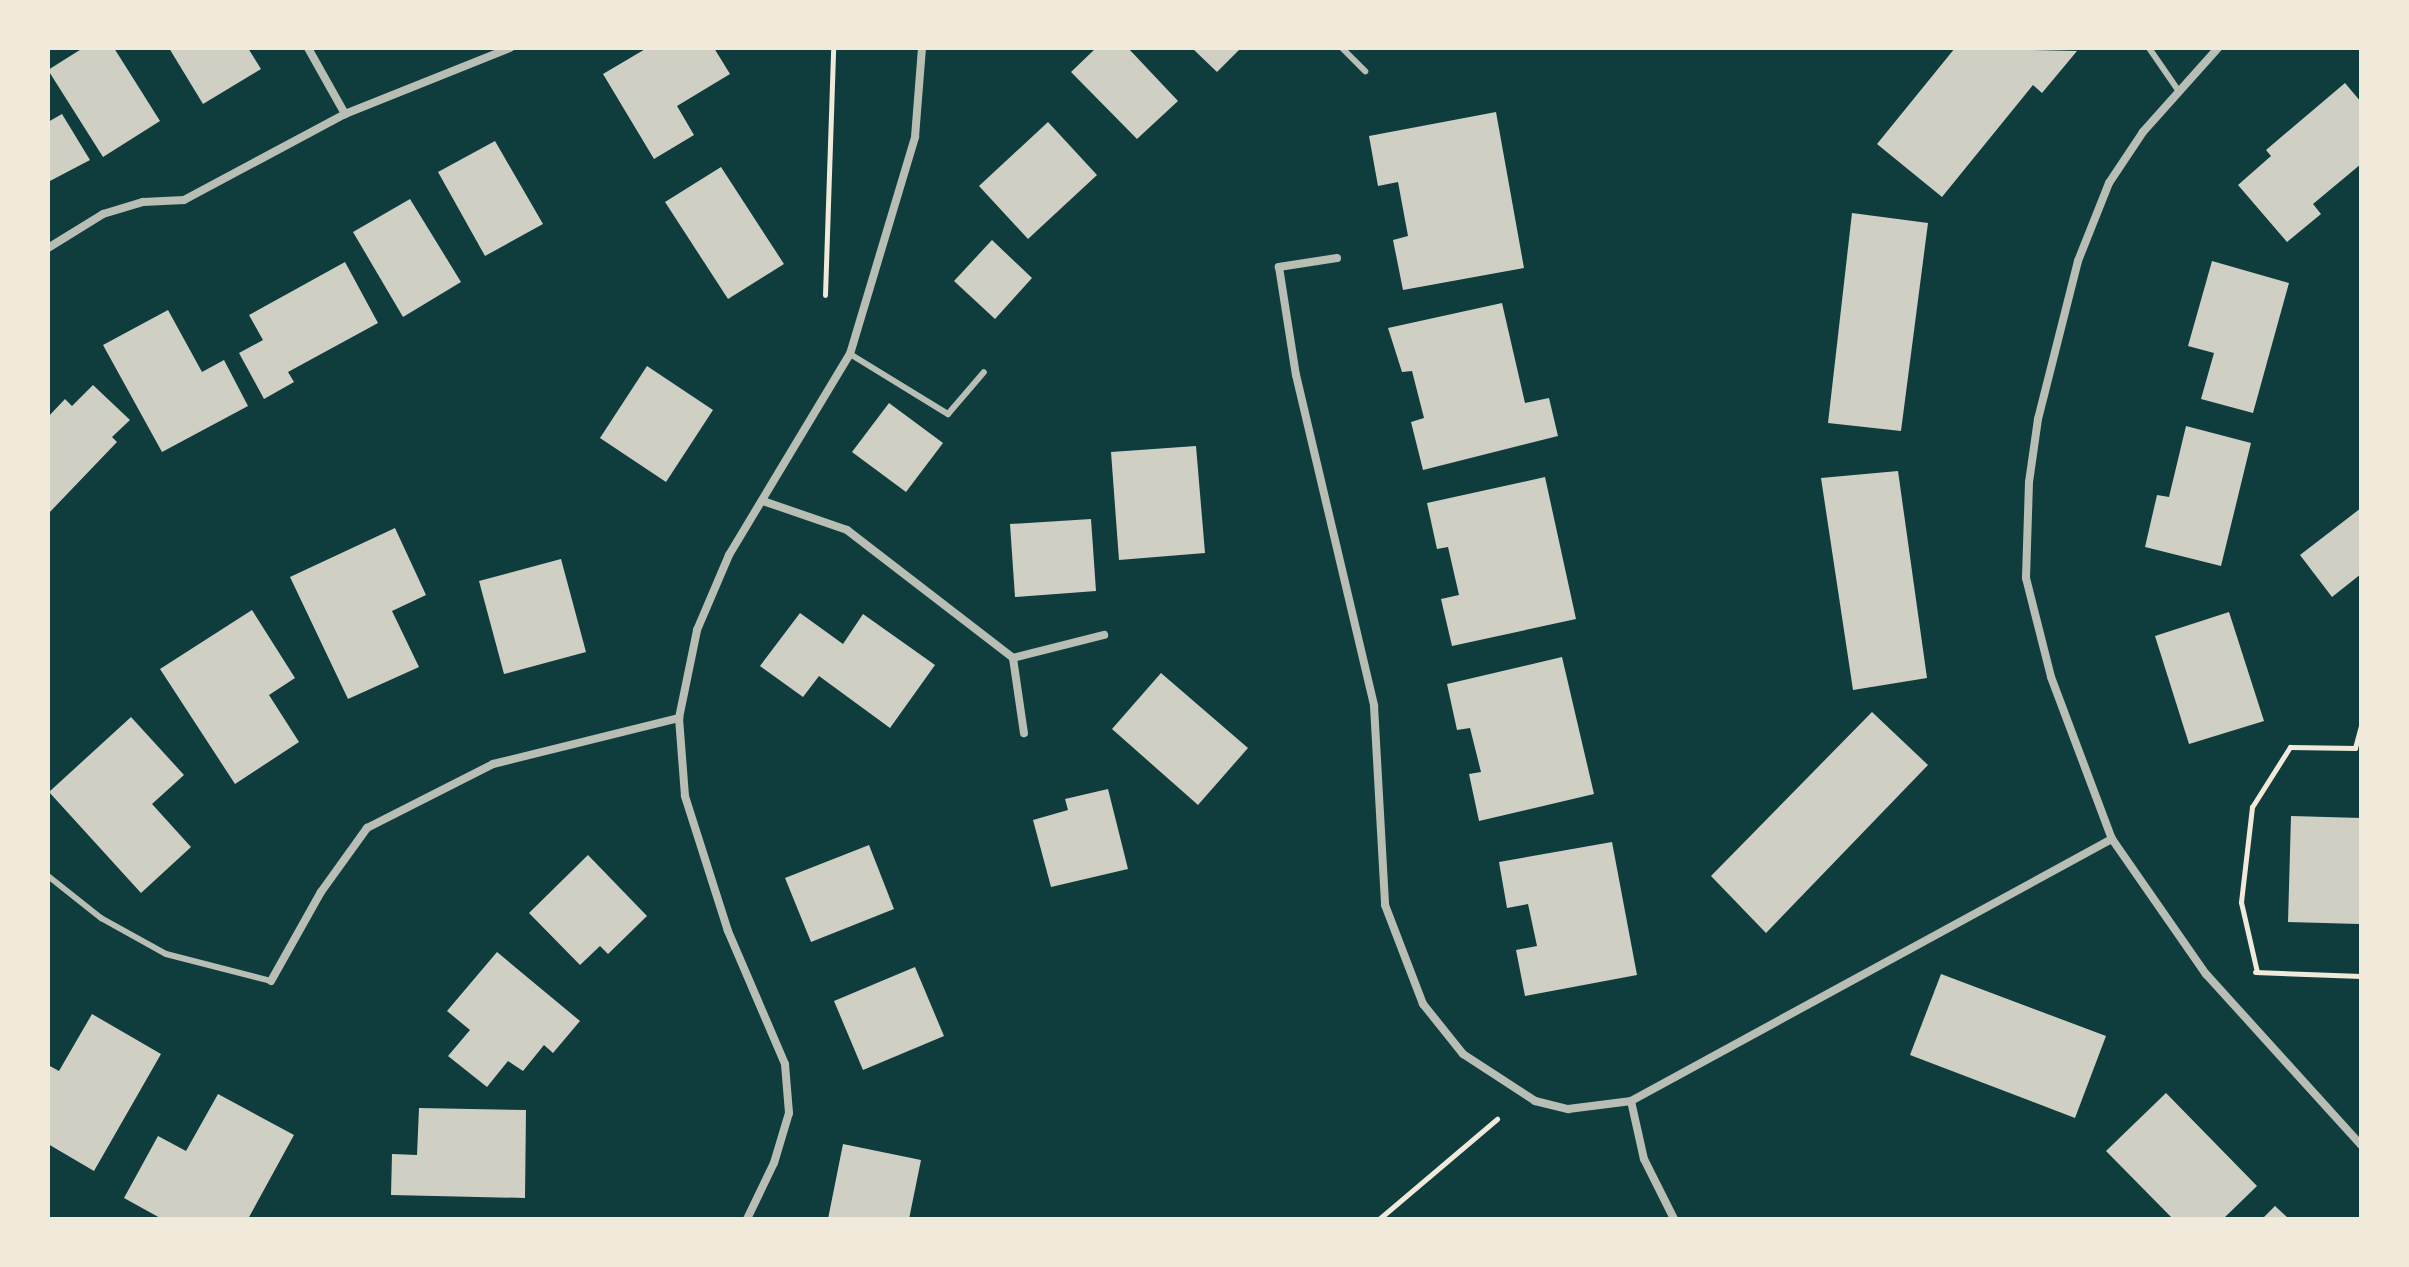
<!DOCTYPE html>
<style>
body{margin:0}
#map{position:relative;width:2409px;height:1267px;overflow:hidden;background:#0f3d3e;font-family:Quicksand,sans-serif}
div>[style]{position:absolute}
.building>*{inset:0;background:#cfcfc3}
.path>*{height:5px;margin:-2.5px;padding:0 2.5px;transform-origin:2.5px;border-radius:2.5px;background:#f1e9da}
.service>*{height:6px;margin:-3px;padding:0 3px;transform-origin:3px;border-radius:3px;background:#b8beb3}
.minor>*{height:8px;margin:-4px;padding:0 4px;transform-origin:4px;border-radius:4px;background:#b8beb3}
span{translate:-50% -50%;white-space:nowrap;text-align:center;line-height:1.15;-webkit-text-stroke:8px #f1e9da;paint-order:stroke}
.frame{position:absolute;inset:0;border:50px solid #f1e9da;pointer-events:none}
</style>
<div id="map">
<div class="building">
<div style="clip-path:polygon(83px 48px,114px 48px,160px 121px,103px 157px,48px 70px)"></div>
<div style="clip-path:polygon(169px 48px,248px 48px,261px 69px,203px 104px)"></div>
<div style="clip-path:polygon(647px 48px,714px 48px,730px 74px,677px 106px,694px 135px,654px 159px,603px 74px)"></div>
<div style="clip-path:polygon(1096px 48px,1128px 48px,1178px 101px,1137px 139px,1071px 72px)"></div>
<div style="clip-path:polygon(1192px 48px,1241px 48px,1217px 72px)"></div>
<div style="clip-path:polygon(1955px 48px,2077px 51px,2042px 93px,2033px 85px,1942px 197px,1877px 144px)"></div>
<div style="clip-path:polygon(2345px 83px,2361px 102px,2361px 164px,2313px 204px,2321px 214px,2287px 242px,2238px 185px,2271px 156px,2266px 150px)"></div>
<div style="clip-path:polygon(1496px 112px,1524px 268px,1403px 290px,1393px 240px,1408px 236px,1398px 182px,1378px 186px,1369px 136px)"></div>
<div style="clip-path:polygon(62px 114px,90px 160px,48px 182px,48px 122px)"></div>
<div style="clip-path:polygon(1048px 122px,1097px 175px,1028px 239px,979px 186px)"></div>
<div style="clip-path:polygon(495px 141px,543px 224px,485px 256px,438px 172px)"></div>
<div style="clip-path:polygon(721px 167px,784px 264px,728px 299px,665px 202px)"></div>
<div style="clip-path:polygon(410px 199px,461px 282px,403px 317px,353px 232px)"></div>
<div style="clip-path:polygon(1852px 213px,1928px 223px,1901px 431px,1828px 423px)"></div>
<div style="clip-path:polygon(992px 240px,1032px 278px,995px 319px,954px 281px)"></div>
<div style="clip-path:polygon(2212px 261px,2289px 283px,2253px 413px,2201px 399px,2214px 353px,2188px 346px)"></div>
<div style="clip-path:polygon(345px 262px,378px 323px,288px 372px,294px 382px,264px 399px,239px 353px,263px 340px,249px 315px)"></div>
<div style="clip-path:polygon(1502px 303px,1525px 403px,1549px 398px,1558px 436px,1423px 470px,1411px 422px,1424px 418px,1412px 371px,1402px 372px,1388px 328px)"></div>
<div style="clip-path:polygon(168px 310px,202px 372px,224px 360px,248px 406px,162px 452px,103px 345px)"></div>
<div style="clip-path:polygon(647px 366px,713px 410px,666px 482px,600px 438px)"></div>
<div style="clip-path:polygon(93px 385px,130px 420px,112px 437px,117px 442px,48px 514px,48px 417px,65px 399px,72px 406px)"></div>
<div style="clip-path:polygon(889px 403px,943px 443px,906px 492px,852px 452px)"></div>
<div style="clip-path:polygon(2186px 426px,2251px 443px,2221px 566px,2145px 547px,2157px 495px,2169px 497px)"></div>
<div style="clip-path:polygon(1196px 446px,1205px 553px,1119px 560px,1111px 452px)"></div>
<div style="clip-path:polygon(1898px 471px,1927px 678px,1853px 690px,1821px 478px)"></div>
<div style="clip-path:polygon(1545px 477px,1576px 619px,1452px 646px,1441px 599px,1459px 595px,1448px 547px,1437px 549px,1427px 503px)"></div>
<div style="clip-path:polygon(2361px 508px,2361px 574px,2332px 597px,2300px 555px)"></div>
<div style="clip-path:polygon(1091px 519px,1096px 591px,1015px 597px,1010px 524px)"></div>
<div style="clip-path:polygon(395px 528px,426px 595px,392px 611px,419px 667px,348px 699px,290px 577px)"></div>
<div style="clip-path:polygon(561px 559px,586px 652px,504px 674px,479px 581px)"></div>
<div style="clip-path:polygon(252px 610px,295px 678px,269px 695px,299px 742px,235px 784px,160px 669px)"></div>
<div style="clip-path:polygon(2229px 612px,2264px 721px,2189px 744px,2155px 636px)"></div>
<div style="clip-path:polygon(800px 613px,843px 644px,863px 614px,935px 665px,890px 728px,819px 676px,803px 697px,760px 666px)"></div>
<div style="clip-path:polygon(1562px 657px,1594px 794px,1479px 821px,1469px 774px,1481px 772px,1470px 728px,1457px 730px,1447px 684px)"></div>
<div style="clip-path:polygon(1161px 673px,1248px 748px,1198px 805px,1112px 729px)"></div>
<div style="clip-path:polygon(1872px 712px,1928px 765px,1766px 933px,1711px 876px)"></div>
<div style="clip-path:polygon(131px 717px,184px 775px,152px 804px,191px 847px,141px 893px,49px 792px)"></div>
<div style="clip-path:polygon(1108px 789px,1128px 869px,1051px 887px,1033px 820px,1068px 810px,1065px 799px)"></div>
<div style="clip-path:polygon(2291px 816px,2361px 818px,2359px 924px,2288px 922px)"></div>
<div style="clip-path:polygon(1612px 842px,1637px 975px,1525px 996px,1516px 950px,1537px 946px,1528px 904px,1507px 908px,1499px 862px)"></div>
<div style="clip-path:polygon(869px 845px,894px 909px,811px 942px,785px 878px)"></div>
<div style="clip-path:polygon(588px 855px,647px 916px,608px 954px,600px 946px,580px 965px,529px 913px)"></div>
<div style="clip-path:polygon(497px 952px,580px 1021px,553px 1053px,544px 1045px,523px 1071px,508px 1061px,487px 1087px,448px 1056px,470px 1030px,447px 1011px)"></div>
<div style="clip-path:polygon(915px 967px,944px 1036px,863px 1070px,834px 1001px)"></div>
<div style="clip-path:polygon(1941px 974px,2106px 1036px,2075px 1118px,1910px 1055px)"></div>
<div style="clip-path:polygon(92px 1014px,161px 1054px,94px 1171px,48px 1144px,48px 1065px,59px 1071px)"></div>
<div style="clip-path:polygon(2166px 1093px,2257px 1186px,2223px 1219px,2173px 1219px,2106px 1151px)"></div>
<div style="clip-path:polygon(218px 1094px,294px 1135px,248px 1219px,162px 1219px,124px 1198px,158px 1136px,186px 1151px)"></div>
<div style="clip-path:polygon(419px 1108px,526px 1110px,525px 1198px,391px 1195px,392px 1154px,417px 1155px)"></div>
<div style="clip-path:polygon(843px 1144px,921px 1160px,909px 1219px,828px 1219px)"></div>
<div style="clip-path:polygon(2275px 1206px,2289px 1219px,2262px 1219px)"></div>
</div>
<div class="path">
<div style="left:825px;top:295px;width:247px;rotate:-88.1deg"></div>
<div style="left:2255px;top:972px;width:106px;rotate:2.2deg"></div>
<div style="left:2257px;top:972px;width:72px;rotate:-102.9deg"></div>
<div style="left:2241px;top:902px;width:96px;rotate:-83.4deg"></div>
<div style="left:2252px;top:807px;width:71px;rotate:-57.7deg"></div>
<div style="left:2290px;top:747px;width:65px;rotate:0.9deg"></div>
<div style="left:2355px;top:748px;width:24px;rotate:-75deg"></div>
<div style="left:1379px;top:1219px;width:155px;rotate:-40.3deg"></div>
</div>
<div class="service">
<div style="left:1342px;top:48px;width:33px;rotate:45deg"></div>
<div style="left:2149px;top:48px;width:51px;rotate:55.4deg"></div>
<div style="left:850px;top:354px;width:115px;rotate:31.5deg"></div>
<div style="left:948px;top:414px;width:55px;rotate:-49.4deg"></div>
<div style="left:48px;top:876px;width:68px;rotate:38.4deg"></div>
<div style="left:101px;top:918px;width:74px;rotate:29deg"></div>
<div style="left:166px;top:954px;width:108px;rotate:14.4deg"></div>
</div>
<div class="minor">
<div style="left:308px;top:48px;width:76px;rotate:60.7deg"></div>
<div style="left:345px;top:114px;width:178px;rotate:-21.8deg"></div>
<div style="left:2218px;top:48px;width:113px;rotate:131.8deg"></div>
<div style="left:2143px;top:132px;width:61px;rotate:123.7deg"></div>
<div style="left:2109px;top:183px;width:84px;rotate:111.7deg"></div>
<div style="left:2078px;top:261px;width:163px;rotate:104.2deg"></div>
<div style="left:2038px;top:419px;width:64px;rotate:98.1deg"></div>
<div style="left:2029px;top:482px;width:96px;rotate:91.8deg"></div>
<div style="left:2026px;top:578px;width:102px;rotate:75.8deg"></div>
<div style="left:2051px;top:677px;width:173px;rotate:69.4deg"></div>
<div style="left:2112px;top:839px;width:165px;rotate:55.2deg"></div>
<div style="left:2206px;top:974px;width:231px;rotate:47.8deg"></div>
<div style="left:48px;top:248px;width:65px;rotate:-31.7deg"></div>
<div style="left:103px;top:214px;width:42px;rotate:-16.7deg"></div>
<div style="left:143px;top:202px;width:41px;rotate:-2.8deg"></div>
<div style="left:184px;top:200px;width:183px;rotate:-28.1deg"></div>
<div style="left:1337px;top:258px;width:59px;rotate:171.2deg"></div>
<div style="left:1279px;top:267px;width:109px;rotate:81.1deg"></div>
<div style="left:1296px;top:375px;width:340px;rotate:76.7deg"></div>
<div style="left:1374px;top:706px;width:199px;rotate:86.8deg"></div>
<div style="left:1385px;top:905px;width:106px;rotate:69deg"></div>
<div style="left:1423px;top:1004px;width:64px;rotate:51.3deg"></div>
<div style="left:1463px;top:1054px;width:86px;rotate:33.1deg"></div>
<div style="left:1535px;top:1101px;width:34px;rotate:14deg"></div>
<div style="left:1568px;top:1109px;width:64px;rotate:-7.2deg"></div>
<div style="left:1631px;top:1101px;width:548px;rotate:-28.58deg"></div>
<div style="left:763px;top:501px;width:89px;rotate:19deg"></div>
<div style="left:847px;top:530px;width:210px;rotate:37.6deg"></div>
<div style="left:1013px;top:658px;width:94px;rotate:-14.2deg"></div>
<div style="left:1013px;top:658px;width:76px;rotate:81.7deg"></div>
<div style="left:271px;top:981px;width:102px;rotate:-60.7deg"></div>
<div style="left:321px;top:892px;width:79px;rotate:-54.3deg"></div>
<div style="left:367px;top:828px;width:141px;rotate:-26.9deg"></div>
<div style="left:493px;top:764px;width:192px;rotate:-13.9deg"></div>
<div style="left:1631px;top:1101px;width:59px;rotate:77.4deg"></div>
<div style="left:1644px;top:1159px;width:67px;rotate:63.4deg"></div>
<div style="left:747px;top:1219px;width:62px;rotate:-64.3deg"></div>
<div style="left:774px;top:1163px;width:52px;rotate:-73.3deg"></div>
<div style="left:789px;top:1113px;width:49px;rotate:-94.7deg"></div>
<div style="left:785px;top:1064px;width:145px;rotate:-113.2deg"></div>
<div style="left:728px;top:931px;width:142px;rotate:-107.7deg"></div>
<div style="left:685px;top:796px;width:78px;rotate:-94.4deg"></div>
<div style="left:679px;top:718px;width:90px;rotate:-78.4deg"></div>
<div style="left:697px;top:630px;width:82px;rotate:-66.9deg"></div>
<div style="left:729px;top:555px;width:235px;rotate:-59deg"></div>
<div style="left:850px;top:354px;width:227px;rotate:-73.3deg"></div>
<div style="left:915px;top:137px;width:89px;rotate:-85.5deg"></div>
</div>
<div class="frame"></div>
</div>
